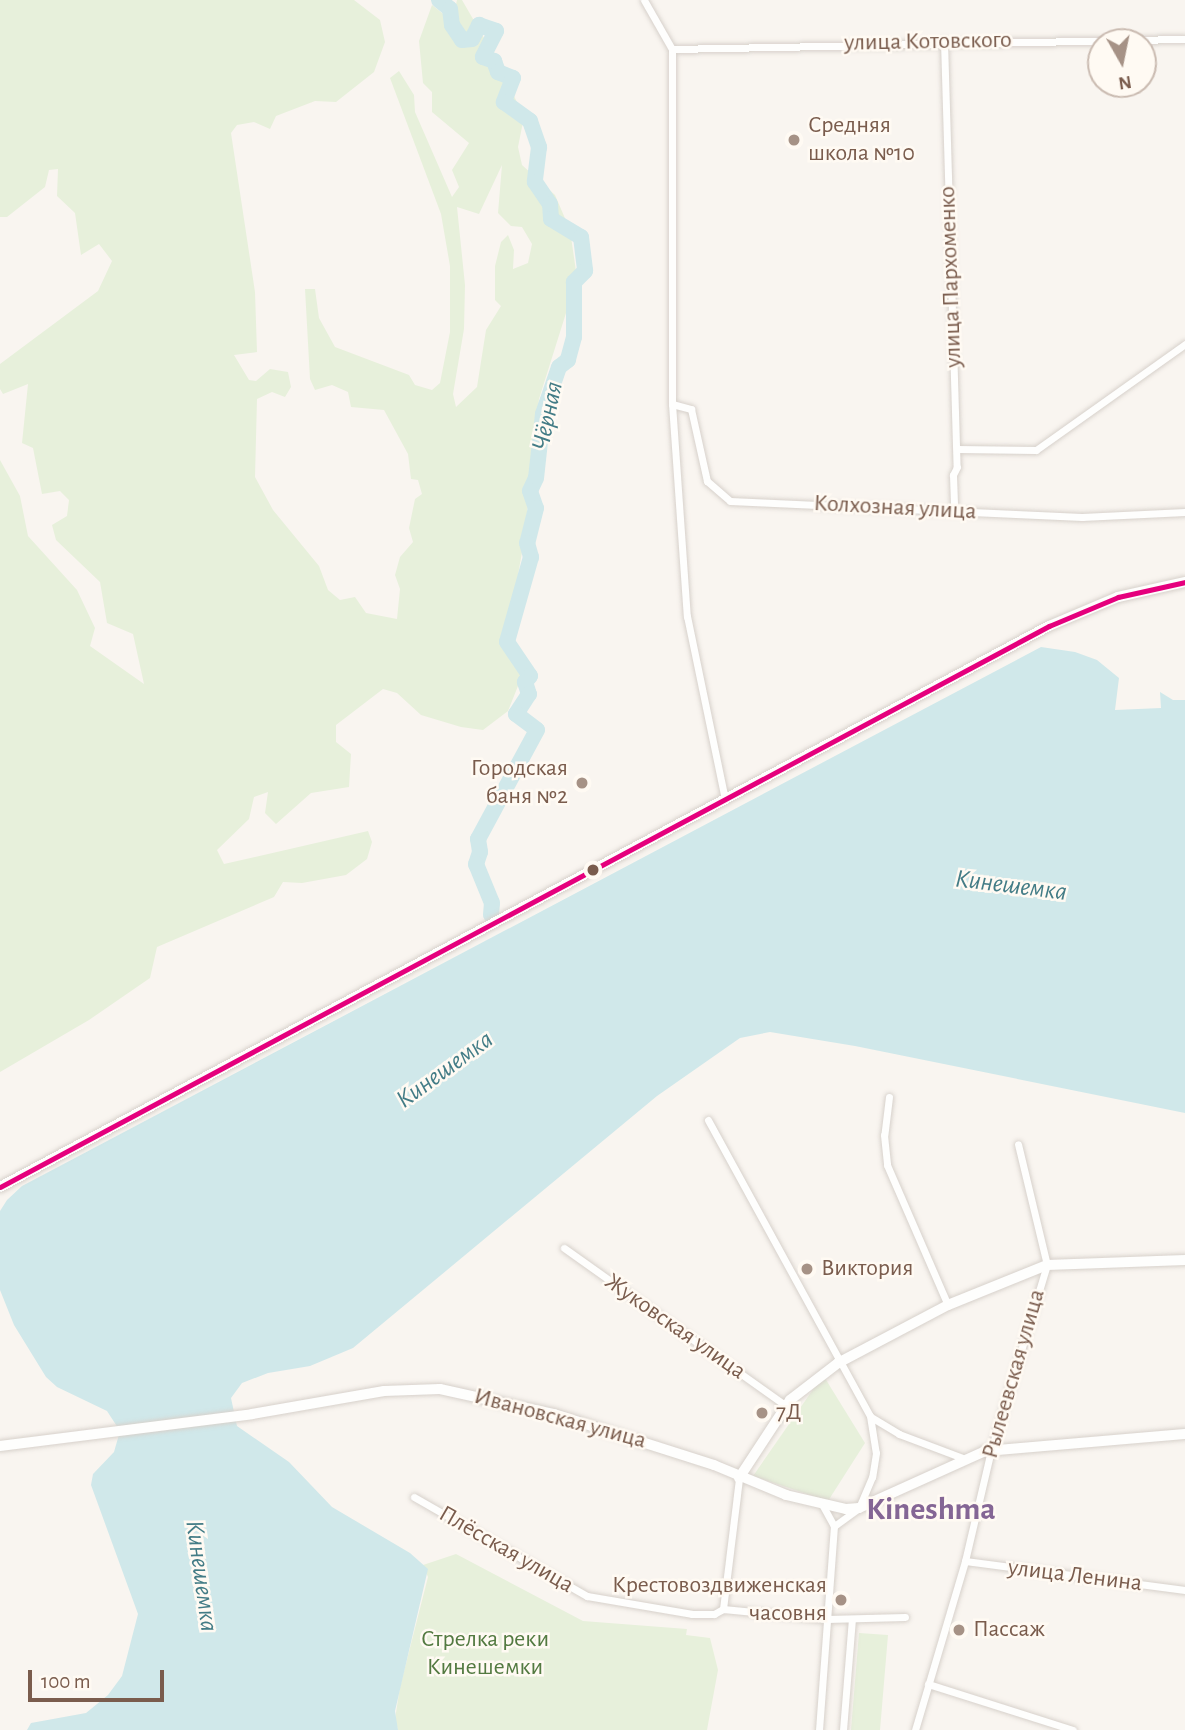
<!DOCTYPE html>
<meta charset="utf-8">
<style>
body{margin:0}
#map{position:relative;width:1185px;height:1730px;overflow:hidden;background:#f9f5f0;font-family:"Alegreya Sans",sans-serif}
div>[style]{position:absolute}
.green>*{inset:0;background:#e7f0db}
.water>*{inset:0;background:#d0e8ea}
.river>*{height:16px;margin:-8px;padding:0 8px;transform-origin:8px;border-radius:8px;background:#d0e8ea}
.roads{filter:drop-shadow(0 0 2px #d7d1cb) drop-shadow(0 0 2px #d7d1cb)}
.street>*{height:7px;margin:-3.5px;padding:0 3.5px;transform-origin:3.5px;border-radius:3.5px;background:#fefefd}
.secondary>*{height:10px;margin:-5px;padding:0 5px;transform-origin:5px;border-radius:5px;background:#fefefd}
.bus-1>*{height:5px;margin:-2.5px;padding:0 2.5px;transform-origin:2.5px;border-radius:2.5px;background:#e5007d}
.dots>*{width:19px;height:19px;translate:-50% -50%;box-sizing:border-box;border:4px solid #fffaf3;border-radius:50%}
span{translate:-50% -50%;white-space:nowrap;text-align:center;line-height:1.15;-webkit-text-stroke:5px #fffaf3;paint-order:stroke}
.street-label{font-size:24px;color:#7a5c4d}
.poi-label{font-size:24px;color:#7a5c4d}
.left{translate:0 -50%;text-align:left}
.right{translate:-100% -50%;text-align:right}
.park-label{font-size:24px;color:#537a41}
.water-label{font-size:26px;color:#437c86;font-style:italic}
.district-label{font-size:32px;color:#846695;font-weight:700}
.north{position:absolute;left:1087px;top:28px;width:70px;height:70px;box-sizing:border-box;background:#fffaf3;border:2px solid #cabbb1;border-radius:50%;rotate:171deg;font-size:19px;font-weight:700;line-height:28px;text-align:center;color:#7a5c4d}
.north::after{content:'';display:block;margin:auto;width:24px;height:32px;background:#a69286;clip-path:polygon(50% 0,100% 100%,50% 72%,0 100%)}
.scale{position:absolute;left:28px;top:1670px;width:136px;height:32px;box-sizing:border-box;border:4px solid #7a5c4d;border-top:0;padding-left:9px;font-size:21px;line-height:24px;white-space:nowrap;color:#7a5c4d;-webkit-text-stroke:5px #fffaf3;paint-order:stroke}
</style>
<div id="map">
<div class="green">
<div style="clip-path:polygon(evenodd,0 0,354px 0,380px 20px,385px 42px,374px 72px,336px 102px,315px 101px,276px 116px,270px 129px,254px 122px,237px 125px,231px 133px,255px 292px,257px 352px,234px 355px,249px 380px,256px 381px,270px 369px,288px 372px,291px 387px,285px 397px,272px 392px,257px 399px,255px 477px,273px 510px,319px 566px,328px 590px,340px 600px,355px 597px,366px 613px,397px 619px,400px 589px,395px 575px,400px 557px,413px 542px,409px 528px,415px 499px,422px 494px,418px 480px,411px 479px,408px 454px,384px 410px,351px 407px,348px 392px,332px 385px,315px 390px,310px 379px,305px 289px,315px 289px,319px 318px,335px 347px,409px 375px,415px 385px,432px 390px,440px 383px,450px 332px,450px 266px,441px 214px,390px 78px,399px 71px,414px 95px,415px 112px,452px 197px,459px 187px,452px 170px,469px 143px,432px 112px,432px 92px,423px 83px,419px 41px,432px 5px,452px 21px,457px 0,462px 0,498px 62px,524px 117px,518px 147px,522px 165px,555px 195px,570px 230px,577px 278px,539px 399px,524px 541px,507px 637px,520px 653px,520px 681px,508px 711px,483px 730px,461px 727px,421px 715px,397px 693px,383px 689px,336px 725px,336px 742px,351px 754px,349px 787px,311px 793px,276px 824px,265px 813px,268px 792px,254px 797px,249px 819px,217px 850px,224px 864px,368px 831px,372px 842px,367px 859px,346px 875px,302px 883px,283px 882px,274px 897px,157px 947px,150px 978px,89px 1020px,0 1072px,0 460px,20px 496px,28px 536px,77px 590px,95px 628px,90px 646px,144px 684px,133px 634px,107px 623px,100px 582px,56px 540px,52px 525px,67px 516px,69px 500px,60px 491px,42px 494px,33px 448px,22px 443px,28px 384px,3px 394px,0 389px,0 364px,98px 291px,112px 261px,99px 244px,81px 255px,75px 213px,57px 196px,58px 169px,49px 170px,45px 187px,7px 217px,0 217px,0 0,502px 165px,498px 213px,511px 226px,522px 227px,532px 244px,528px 263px,513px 269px,514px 250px,508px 235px,501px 242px,495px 266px,495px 300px,501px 306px,486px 330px,477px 387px,456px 407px,453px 394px,464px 329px,465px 285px,457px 207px,479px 214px,502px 165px)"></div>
<div style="clip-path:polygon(823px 1375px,865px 1443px,828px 1501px,753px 1476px)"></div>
<div style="clip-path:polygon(456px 1554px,583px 1621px,687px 1629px,686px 1635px,710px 1638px,718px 1670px,707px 1730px,398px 1730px,395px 1719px,400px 1687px,428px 1577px,423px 1565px)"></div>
<div style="clip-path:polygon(859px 1633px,888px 1635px,880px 1730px,851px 1730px)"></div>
</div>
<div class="water">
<div style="clip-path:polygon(1041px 647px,1075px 652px,1097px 660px,1119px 678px,1115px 710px,1161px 708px,1160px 692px,1173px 700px,1185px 700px,1185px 1113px,855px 1046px,770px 1032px,740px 1038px,657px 1096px,353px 1348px,310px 1366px,268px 1373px,242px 1383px,231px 1398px,237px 1426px,289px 1462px,332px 1507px,410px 1553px,428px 1569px,395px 1711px,398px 1730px,27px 1730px,31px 1723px,86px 1713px,108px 1695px,122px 1676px,138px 1614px,91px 1485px,93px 1474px,114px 1452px,120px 1431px,107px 1411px,57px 1387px,46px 1377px,14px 1325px,0 1290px,0 1211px,7px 1200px,22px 1186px)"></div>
</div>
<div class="river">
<div style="left:439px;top:0;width:14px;rotate:39deg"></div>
<div style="left:450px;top:9px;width:16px;rotate:83deg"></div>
<div style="left:452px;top:25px;width:18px;rotate:56deg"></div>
<div style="left:462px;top:40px;width:10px;rotate:-6deg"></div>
<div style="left:472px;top:39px;width:16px;rotate:-63deg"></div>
<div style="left:479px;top:25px;width:18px;rotate:19deg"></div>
<div style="left:496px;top:31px;width:29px;rotate:117deg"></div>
<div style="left:483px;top:57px;width:12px;rotate:20deg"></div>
<div style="left:494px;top:61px;width:12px;rotate:70deg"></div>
<div style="left:498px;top:72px;width:16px;rotate:22deg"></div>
<div style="left:513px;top:78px;width:26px;rotate:111deg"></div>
<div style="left:504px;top:102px;width:32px;rotate:36deg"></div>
<div style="left:530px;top:121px;width:28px;rotate:71deg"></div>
<div style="left:539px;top:147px;width:35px;rotate:97deg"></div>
<div style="left:535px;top:182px;width:27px;rotate:56deg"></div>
<div style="left:550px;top:204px;width:15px;rotate:86deg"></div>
<div style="left:551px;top:219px;width:35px;rotate:31deg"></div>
<div style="left:581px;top:237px;width:34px;rotate:83deg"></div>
<div style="left:585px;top:271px;width:16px;rotate:135deg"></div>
<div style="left:574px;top:282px;width:55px;rotate:90deg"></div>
<div style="left:574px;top:337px;width:24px;rotate:105deg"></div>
<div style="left:568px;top:360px;width:11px;rotate:142deg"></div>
<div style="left:559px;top:367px;width:50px;rotate:108.8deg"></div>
<div style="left:543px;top:414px;width:64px;rotate:96.2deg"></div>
<div style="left:536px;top:478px;width:14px;rotate:115deg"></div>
<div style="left:530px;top:491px;width:18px;rotate:71deg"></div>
<div style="left:536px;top:508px;width:36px;rotate:104deg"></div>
<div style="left:527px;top:543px;width:15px;rotate:74deg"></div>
<div style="left:531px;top:557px;width:88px;rotate:105.8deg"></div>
<div style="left:507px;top:642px;width:41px;rotate:55.9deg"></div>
<div style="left:530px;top:676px;width:8px;rotate:130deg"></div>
<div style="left:525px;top:682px;width:13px;rotate:72deg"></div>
<div style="left:529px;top:694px;width:24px;rotate:123deg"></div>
<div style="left:516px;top:714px;width:26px;rotate:37deg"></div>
<div style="left:537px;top:730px;width:124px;rotate:118.4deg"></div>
<div style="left:478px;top:839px;width:13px;rotate:81deg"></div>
<div style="left:480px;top:852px;width:13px;rotate:108deg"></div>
<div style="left:476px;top:864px;width:42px;rotate:67.7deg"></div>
<div style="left:492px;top:903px;width:12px;rotate:95deg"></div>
</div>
<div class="roads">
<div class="street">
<div style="left:644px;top:0;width:56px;rotate:60.3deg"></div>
<div style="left:672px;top:49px;width:355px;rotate:90deg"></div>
<div style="left:672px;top:404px;width:213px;rotate:86deg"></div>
<div style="left:687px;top:616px;width:188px;rotate:78.3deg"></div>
<div style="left:944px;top:41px;width:426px;rotate:88.3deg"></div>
<div style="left:957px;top:467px;width:9px;rotate:117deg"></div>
<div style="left:953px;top:475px;width:36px;rotate:88deg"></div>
<div style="left:672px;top:49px;width:513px;rotate:-1.12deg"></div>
<div style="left:672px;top:404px;width:20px;rotate:15deg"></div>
<div style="left:691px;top:409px;width:74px;rotate:77.5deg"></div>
<div style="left:707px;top:481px;width:30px;rotate:41deg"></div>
<div style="left:730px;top:501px;width:352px;rotate:2.6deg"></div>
<div style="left:1082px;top:517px;width:103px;rotate:-2.8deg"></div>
<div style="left:957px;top:449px;width:79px;rotate:0.7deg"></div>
<div style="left:1036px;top:450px;width:183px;rotate:-35.4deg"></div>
<div style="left:889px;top:1097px;width:38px;rotate:97deg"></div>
<div style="left:884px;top:1135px;width:30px;rotate:84deg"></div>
<div style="left:887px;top:1165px;width:153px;rotate:66.5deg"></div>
<div style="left:708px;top:1120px;width:337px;rotate:61.3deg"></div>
<div style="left:870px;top:1416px;width:37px;rotate:81deg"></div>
<div style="left:876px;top:1453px;width:24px;rotate:99deg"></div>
<div style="left:872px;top:1477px;width:34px;rotate:113deg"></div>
<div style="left:859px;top:1508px;width:31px;rotate:144deg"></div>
<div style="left:564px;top:1248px;width:272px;rotate:35.4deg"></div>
<div style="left:871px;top:1417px;width:33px;rotate:31deg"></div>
<div style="left:899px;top:1434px;width:71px;rotate:20.7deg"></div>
<div style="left:414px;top:1497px;width:199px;rotate:29.8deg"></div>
<div style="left:587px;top:1596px;width:107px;rotate:9.7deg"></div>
<div style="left:692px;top:1614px;width:22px"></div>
<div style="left:714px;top:1614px;width:10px;rotate:-29deg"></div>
<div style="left:965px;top:1561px;width:222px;rotate:7.5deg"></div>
<div style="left:723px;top:1609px;width:104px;rotate:5.5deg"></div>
<div style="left:827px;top:1619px;width:78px;rotate:-1.5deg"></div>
<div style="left:723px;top:1609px;width:132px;rotate:-83deg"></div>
<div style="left:928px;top:1684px;width:152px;rotate:17.6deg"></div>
<div style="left:819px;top:1730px;width:205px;rotate:-85.8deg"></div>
<div style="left:834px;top:1526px;width:23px;rotate:-119deg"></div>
<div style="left:843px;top:1730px;width:111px;rotate:-85.4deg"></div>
<div style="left:915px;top:1730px;width:176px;rotate:-73.5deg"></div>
<div style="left:965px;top:1561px;width:114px;rotate:-76.8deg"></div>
<div style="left:991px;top:1450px;width:193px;rotate:-73.2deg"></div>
<div style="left:1047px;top:1265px;width:124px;rotate:-103.5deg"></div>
</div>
<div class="secondary">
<div style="left:0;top:1187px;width:1190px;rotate:-28.14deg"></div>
<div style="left:1049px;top:626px;width:75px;rotate:-22.8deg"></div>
<div style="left:1118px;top:597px;width:69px;rotate:-12.6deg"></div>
<div style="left:0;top:1446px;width:254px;rotate:-7.2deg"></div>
<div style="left:252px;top:1414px;width:134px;rotate:-9.9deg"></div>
<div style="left:384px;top:1391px;width:56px;rotate:-2deg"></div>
<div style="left:440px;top:1389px;width:117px;rotate:12.4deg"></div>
<div style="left:554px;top:1414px;width:168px;rotate:17.7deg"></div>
<div style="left:714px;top:1465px;width:78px;rotate:22.6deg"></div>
<div style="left:786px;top:1495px;width:62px;rotate:13.1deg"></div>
<div style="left:846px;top:1509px;width:13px;rotate:-4deg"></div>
<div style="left:859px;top:1508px;width:138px;rotate:-24.3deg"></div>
<div style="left:985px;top:1451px;width:201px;rotate:-4.9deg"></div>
<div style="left:739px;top:1478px;width:93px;rotate:-56.8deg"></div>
<div style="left:790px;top:1400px;width:61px;rotate:-37.6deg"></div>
<div style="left:838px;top:1363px;width:124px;rotate:-27.8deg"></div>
<div style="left:948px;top:1305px;width:107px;rotate:-22deg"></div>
<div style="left:1047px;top:1265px;width:138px;rotate:-2.1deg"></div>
</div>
</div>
<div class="bus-1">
<div style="left:0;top:1187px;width:1190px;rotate:-28.14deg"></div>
<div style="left:1049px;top:626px;width:75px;rotate:-22.8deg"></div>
<div style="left:1118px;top:597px;width:69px;rotate:-12.6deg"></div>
</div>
<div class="dots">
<div style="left:794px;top:140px;background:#a69286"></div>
<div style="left:582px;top:783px;background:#a69286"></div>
<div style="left:593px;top:870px;background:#7a5c4d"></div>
<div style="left:807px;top:1269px;background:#a69286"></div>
<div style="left:762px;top:1413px;background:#a69286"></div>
<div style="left:841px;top:1600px;background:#a69286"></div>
<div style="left:959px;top:1630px;background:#a69286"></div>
</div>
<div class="street-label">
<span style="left:928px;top:42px;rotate:-1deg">улица Котовского</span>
<span style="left:951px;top:277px;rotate:-92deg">улица Пархоменко</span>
<span style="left:895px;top:508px;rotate:3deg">Колхозная улица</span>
<span style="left:675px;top:1327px;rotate:35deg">Жуковская улица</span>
<span style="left:1014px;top:1374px;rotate:-74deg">Рылеевская улица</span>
<span style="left:560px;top:1419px;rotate:15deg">Ивановская улица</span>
<span style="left:506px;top:1550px;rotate:30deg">Плёсская улица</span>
<span style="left:1075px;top:1576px;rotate:7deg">улица Ленина</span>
</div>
<div class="poi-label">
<span class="left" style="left:808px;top:140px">Средняя<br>школа №10</span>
<span class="right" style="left:568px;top:783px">Городская<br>баня №2</span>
<span class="left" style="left:821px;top:1269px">Виктория</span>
<span class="left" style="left:776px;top:1413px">7Д</span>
<span class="right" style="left:827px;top:1600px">Крестовоздвиженская<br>часовня</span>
<span class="left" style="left:973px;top:1630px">Пассаж</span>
</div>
<div class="park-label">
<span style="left:485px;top:1654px">Стрелка реки<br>Кинешемки</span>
</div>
<div class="water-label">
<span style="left:548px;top:416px;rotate:-78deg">Чёрная</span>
<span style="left:1011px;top:886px;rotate:7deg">Кинешемка</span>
<span style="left:445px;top:1070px;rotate:-36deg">Кинешемка</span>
<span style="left:201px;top:1576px;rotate:82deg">Кинешемка</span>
</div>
<div class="district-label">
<span style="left:931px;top:1509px">Kineshma</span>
</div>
<div class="north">N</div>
<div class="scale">100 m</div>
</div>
